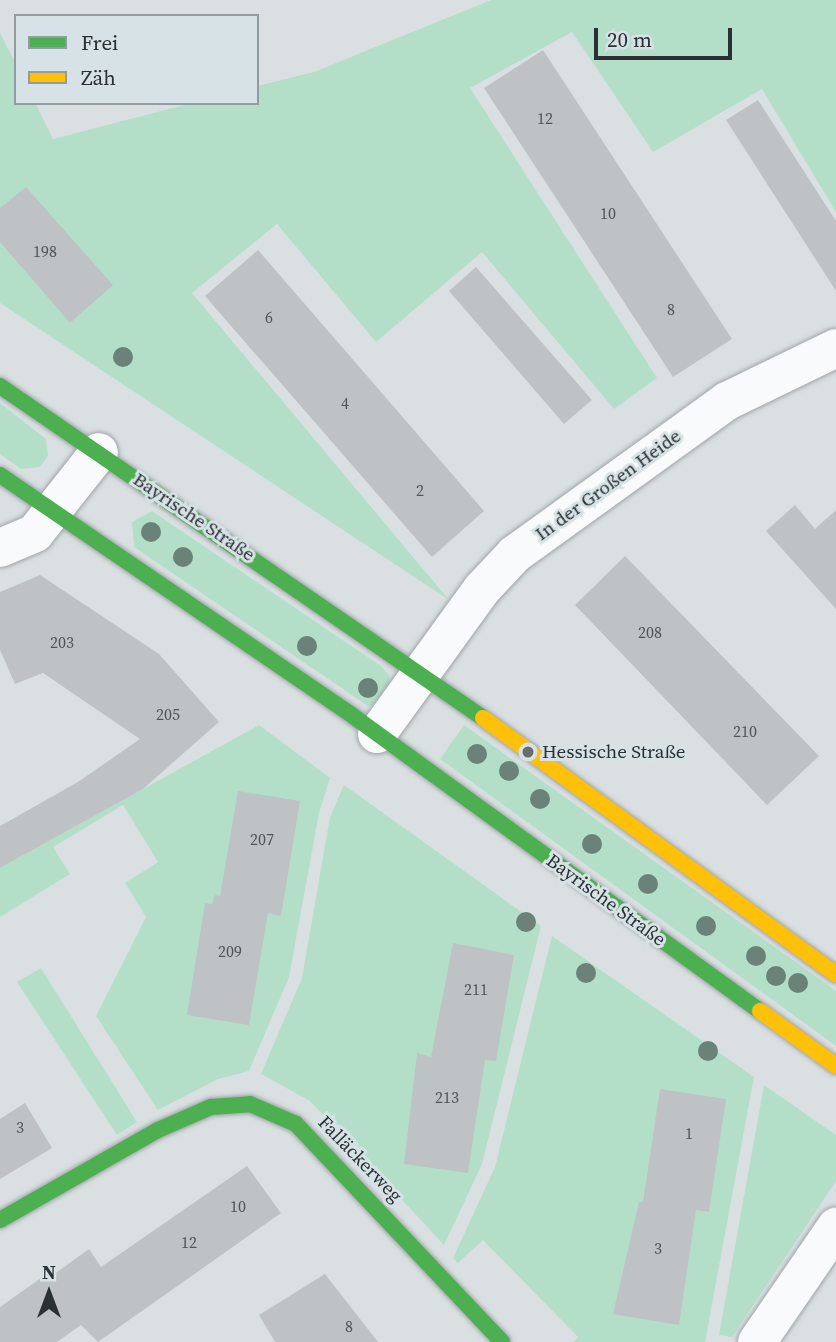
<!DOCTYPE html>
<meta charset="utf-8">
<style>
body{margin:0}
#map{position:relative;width:836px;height:1342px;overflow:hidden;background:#dae0e2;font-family:"Source Serif 4",serif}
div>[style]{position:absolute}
.green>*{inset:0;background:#b3dfc8}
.building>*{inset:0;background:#bec2c5}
.roads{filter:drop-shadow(0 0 2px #a0a5a7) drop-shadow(0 0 2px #a0a5a7)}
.street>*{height:38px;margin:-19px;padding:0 19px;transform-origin:19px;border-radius:19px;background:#f9fafb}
.fast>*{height:16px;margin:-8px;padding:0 8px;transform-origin:8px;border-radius:8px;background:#4caf50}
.slow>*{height:16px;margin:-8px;padding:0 8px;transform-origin:8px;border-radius:8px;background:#ffc107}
.trees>*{width:20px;height:20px;margin:-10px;border-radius:50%;background:#6a8278}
.dots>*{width:19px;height:19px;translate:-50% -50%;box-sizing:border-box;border:4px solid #d6e2e6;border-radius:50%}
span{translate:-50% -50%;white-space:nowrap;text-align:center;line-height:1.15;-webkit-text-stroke:6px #d6e2e6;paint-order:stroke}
.number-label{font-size:16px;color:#505457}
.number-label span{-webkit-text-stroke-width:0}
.street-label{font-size:19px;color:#2b3032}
.poi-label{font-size:19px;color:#2b3032}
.left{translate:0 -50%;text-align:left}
.legend{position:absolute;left:14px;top:14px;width:245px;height:91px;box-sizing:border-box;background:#d6e2e6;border:2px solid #929b9e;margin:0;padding:9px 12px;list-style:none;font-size:21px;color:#2b3032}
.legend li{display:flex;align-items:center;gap:14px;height:35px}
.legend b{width:35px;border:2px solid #929b9e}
.north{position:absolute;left:14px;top:1258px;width:70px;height:70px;-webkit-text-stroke:5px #d6e2e6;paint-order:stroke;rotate:0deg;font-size:19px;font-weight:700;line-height:28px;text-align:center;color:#2b3032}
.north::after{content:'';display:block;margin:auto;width:24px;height:32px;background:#2b3032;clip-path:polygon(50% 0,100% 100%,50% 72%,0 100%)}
.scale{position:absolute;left:594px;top:28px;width:138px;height:32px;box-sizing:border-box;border:4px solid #2b3032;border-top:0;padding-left:9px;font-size:21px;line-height:24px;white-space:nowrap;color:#2b3032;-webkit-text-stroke:5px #d6e2e6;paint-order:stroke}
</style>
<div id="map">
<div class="green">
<div style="clip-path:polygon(491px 0,836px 0,836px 212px,762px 89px,653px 152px,572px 32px,470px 88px,657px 378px,614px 409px,482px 252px,376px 342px,277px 224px,192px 293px,449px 600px,0 303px,0 33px,16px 64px,16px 103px,35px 103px,53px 139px,192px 103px,257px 103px,257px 86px,314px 72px)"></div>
<div style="clip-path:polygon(0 403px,46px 439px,48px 456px,40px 467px,21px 469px,0 454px)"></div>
<div style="clip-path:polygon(152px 511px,381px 666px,389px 675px,391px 687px,375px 704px,368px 706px,134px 547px,132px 522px)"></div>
<div style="clip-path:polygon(259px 725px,330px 778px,319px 813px,289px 977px,249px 1071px,218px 1079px,158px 1110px,96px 1016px,146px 917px,125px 883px,158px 862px,123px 805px,53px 847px,70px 874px,0 917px,0 868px)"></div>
<div style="clip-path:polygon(464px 725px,836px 991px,836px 1046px,440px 759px)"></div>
<div style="clip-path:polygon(344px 785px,541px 926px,482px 1164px,444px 1245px,310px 1101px,261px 1074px,302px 978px,330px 817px)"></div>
<div style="clip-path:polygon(552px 936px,754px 1077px,705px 1342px,574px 1342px,578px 1337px,483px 1240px,458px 1263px,453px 1258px,495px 1167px)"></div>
<div style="clip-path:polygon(41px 968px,137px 1122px,117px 1135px,17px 982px)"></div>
<div style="clip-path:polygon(764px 1085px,836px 1135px,836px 1181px,732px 1337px,719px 1335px)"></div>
</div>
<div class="building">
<div style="clip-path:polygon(543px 50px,732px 339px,673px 377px,484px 88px)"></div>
<div style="clip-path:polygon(758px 100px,836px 221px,836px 291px,726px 120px)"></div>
<div style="clip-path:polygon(26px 187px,113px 285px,70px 323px,0 242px,0 208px)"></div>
<div style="clip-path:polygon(258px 250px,484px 511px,432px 557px,205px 296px)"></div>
<div style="clip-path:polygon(476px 267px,592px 400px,564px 424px,449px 291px)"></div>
<div style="clip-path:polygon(795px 505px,815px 529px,836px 510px,836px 609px,766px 531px)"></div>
<div style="clip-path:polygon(625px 556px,819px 756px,767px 805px,575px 605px)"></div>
<div style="clip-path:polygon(40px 575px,159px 654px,219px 722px,143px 789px,0 868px,0 826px,78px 782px,140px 739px,43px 673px,15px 684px,0 650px,0 592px)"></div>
<div style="clip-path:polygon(238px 791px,300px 801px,281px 916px,268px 913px,249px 1025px,187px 1015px,205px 903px,212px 904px,215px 895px,220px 896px)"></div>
<div style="clip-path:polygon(453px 943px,514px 955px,496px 1061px,485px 1060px,468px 1173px,404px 1164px,417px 1053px,431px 1057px)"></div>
<div style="clip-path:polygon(660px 1089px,726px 1099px,709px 1212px,696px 1210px,679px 1325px,613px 1314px,639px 1202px,643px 1202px)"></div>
<div style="clip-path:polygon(25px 1103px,52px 1148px,0 1179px,0 1119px)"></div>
<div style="clip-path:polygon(247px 1166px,281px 1213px,98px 1342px,81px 1325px,57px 1342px,0 1342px,0 1307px,51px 1271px,53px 1275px,89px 1249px,101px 1267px)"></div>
<div style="clip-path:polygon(325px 1274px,378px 1342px,275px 1342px,259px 1315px)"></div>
</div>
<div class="roads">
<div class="street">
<div style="left:0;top:548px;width:38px;rotate:-23deg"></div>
<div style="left:35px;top:533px;width:103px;rotate:-51.7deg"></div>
<div style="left:377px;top:734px;width:179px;rotate:-54.1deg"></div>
<div style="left:482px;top:589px;width:48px;rotate:-46.7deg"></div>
<div style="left:515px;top:554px;width:261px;rotate:-35.8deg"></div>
<div style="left:727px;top:401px;width:121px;rotate:-25.9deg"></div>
<div style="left:757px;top:1342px;width:140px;rotate:-55.5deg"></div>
</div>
<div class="fast">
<div style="left:0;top:386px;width:586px;rotate:34.5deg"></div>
<div style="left:0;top:475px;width:427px;rotate:34.3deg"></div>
<div style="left:353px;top:716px;width:503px;rotate:35.94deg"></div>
<div style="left:0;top:1220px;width:182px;rotate:-29.7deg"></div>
<div style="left:158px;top:1130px;width:58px;rotate:-23.5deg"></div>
<div style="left:211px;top:1107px;width:39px;rotate:-4deg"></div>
<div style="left:250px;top:1104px;width:50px;rotate:23.5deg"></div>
<div style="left:296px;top:1124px;width:300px;rotate:46.6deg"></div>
</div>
<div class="slow">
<div style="left:483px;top:718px;width:436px;rotate:36deg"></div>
<div style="left:760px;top:1011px;width:94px;rotate:35.9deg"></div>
</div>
</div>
<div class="trees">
<div style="left:123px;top:357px"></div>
<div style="left:151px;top:532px"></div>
<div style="left:183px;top:557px"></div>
<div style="left:307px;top:646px"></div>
<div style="left:368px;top:688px"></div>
<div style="left:477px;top:754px"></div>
<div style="left:509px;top:771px"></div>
<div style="left:540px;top:799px"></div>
<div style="left:592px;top:844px"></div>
<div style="left:648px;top:884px"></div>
<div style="left:526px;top:922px"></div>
<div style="left:706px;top:926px"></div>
<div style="left:756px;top:956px"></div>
<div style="left:586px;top:973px"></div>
<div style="left:776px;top:976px"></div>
<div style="left:798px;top:983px"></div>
<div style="left:708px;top:1051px"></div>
</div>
<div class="dots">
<div style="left:528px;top:752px;background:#686e70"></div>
</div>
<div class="number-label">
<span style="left:545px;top:118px">12</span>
<span style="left:608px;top:213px">10</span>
<span style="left:45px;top:251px">198</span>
<span style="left:671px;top:309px">8</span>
<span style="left:269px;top:317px">6</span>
<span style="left:345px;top:403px">4</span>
<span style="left:420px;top:490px">2</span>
<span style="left:650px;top:632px">208</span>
<span style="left:62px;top:642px">203</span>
<span style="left:168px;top:714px">205</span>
<span style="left:745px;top:731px">210</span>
<span style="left:262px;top:839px">207</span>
<span style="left:230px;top:951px">209</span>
<span style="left:476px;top:989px">211</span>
<span style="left:447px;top:1097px">213</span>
<span style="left:20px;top:1127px">3</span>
<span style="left:689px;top:1133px">1</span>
<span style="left:238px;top:1206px">10</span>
<span style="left:189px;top:1242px">12</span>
<span style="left:658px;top:1248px">3</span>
<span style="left:349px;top:1326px">8</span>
</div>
<div class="street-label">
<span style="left:608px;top:485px;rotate:-36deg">In der Großen Heide</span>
<span style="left:194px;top:517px;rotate:34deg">Bayrische Straße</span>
<span style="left:606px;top:900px;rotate:36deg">Bayrische Straße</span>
<span style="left:360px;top:1159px;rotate:46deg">Falläckerweg</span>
</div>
<div class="poi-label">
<span class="left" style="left:542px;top:752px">Hessische Straße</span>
</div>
<ul class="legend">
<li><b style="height:9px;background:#4caf50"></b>Frei</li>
<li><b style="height:9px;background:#ffc107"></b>Zäh</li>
</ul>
<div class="north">N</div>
<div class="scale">20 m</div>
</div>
